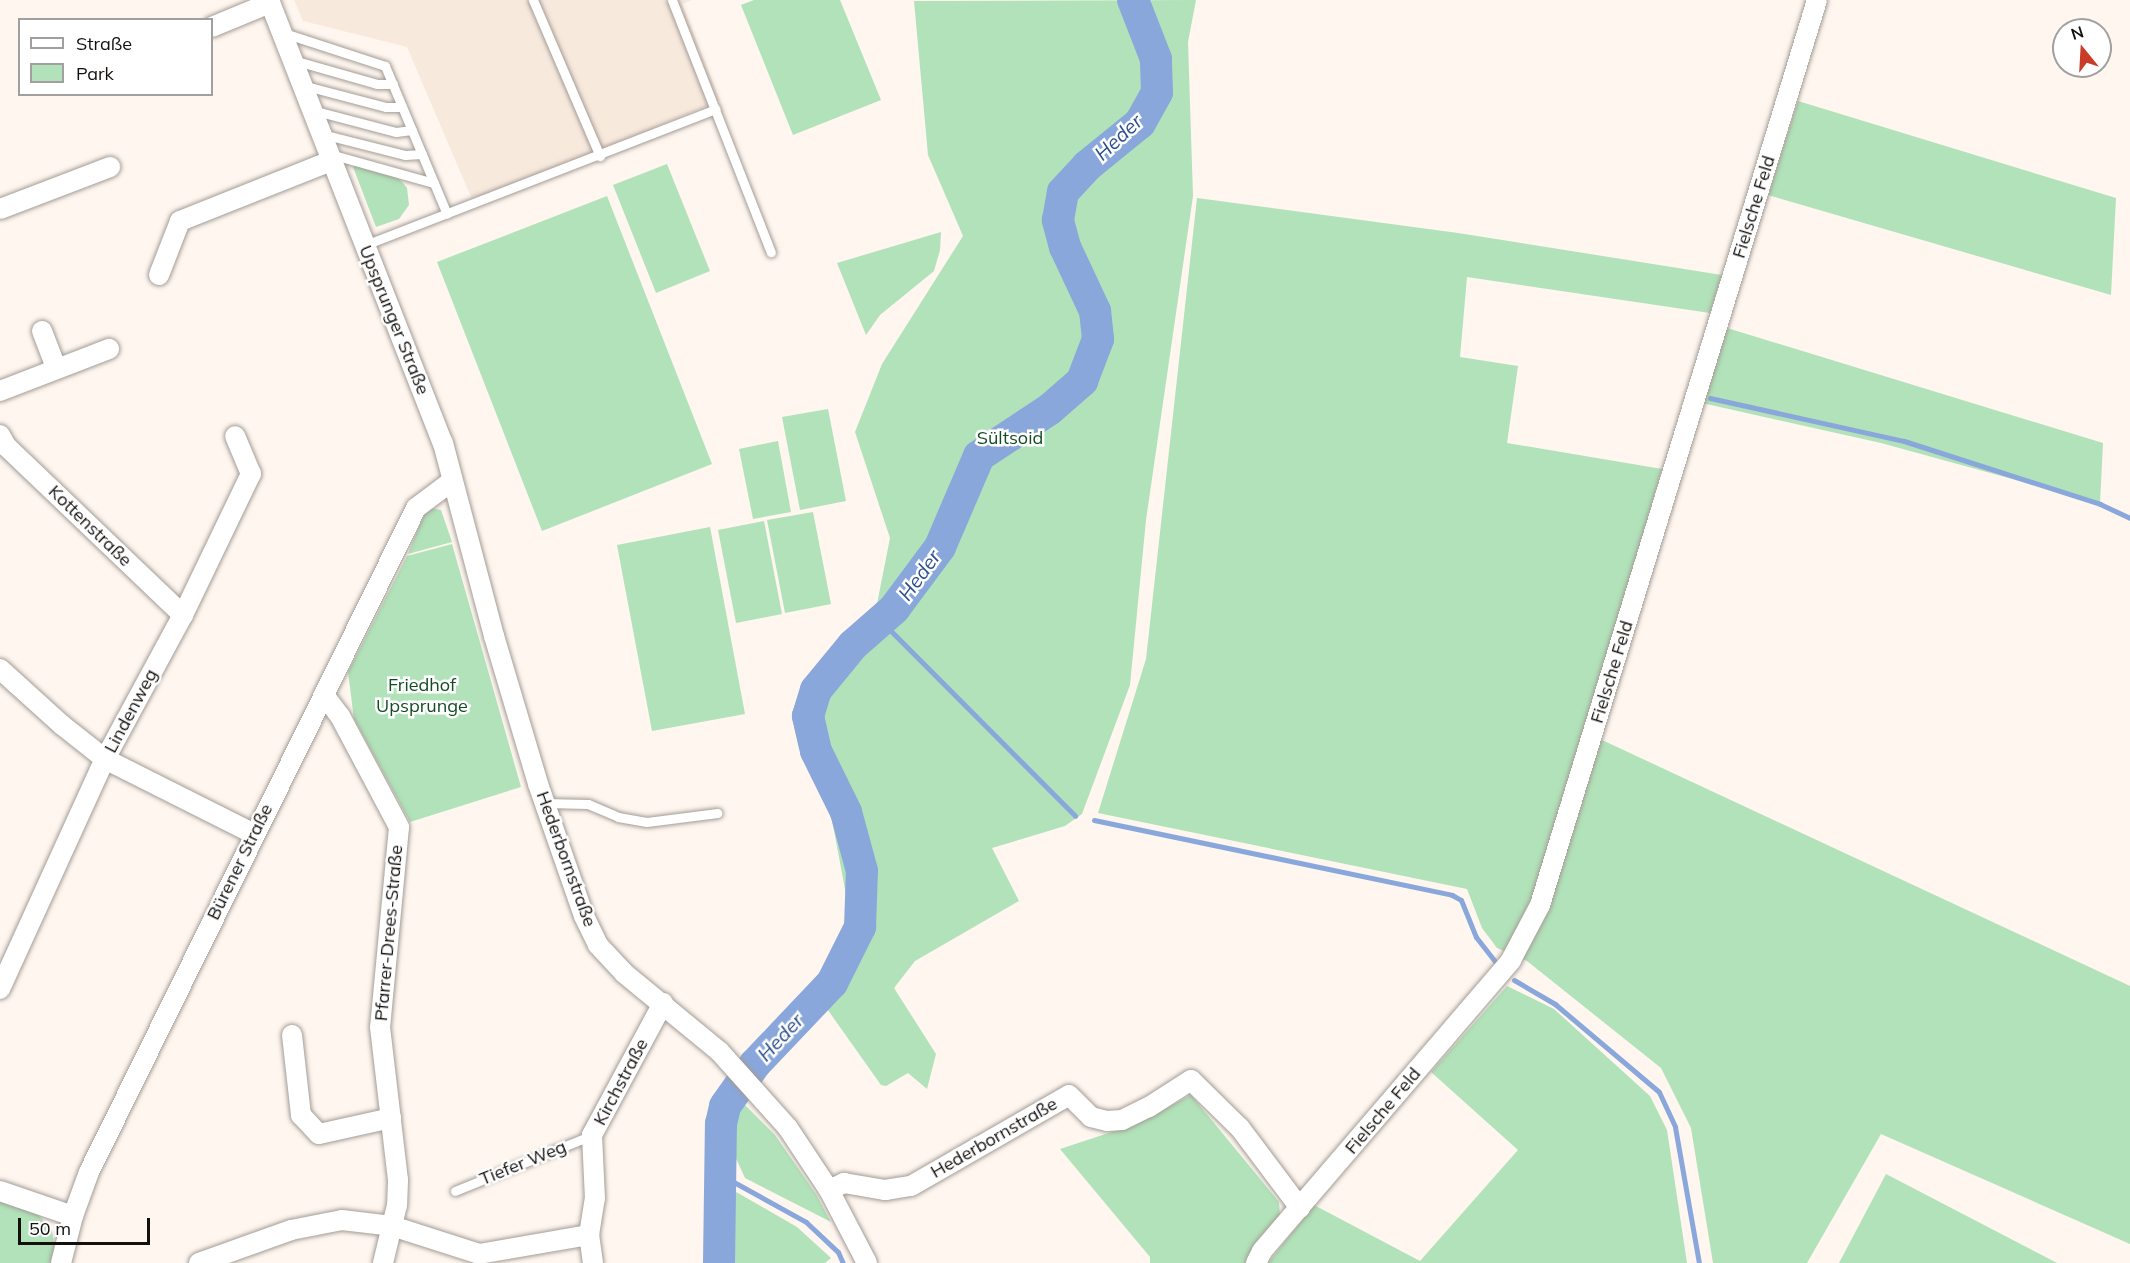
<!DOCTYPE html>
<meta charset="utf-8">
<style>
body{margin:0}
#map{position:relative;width:2130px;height:1263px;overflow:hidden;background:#fef6ef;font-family:Mulish,sans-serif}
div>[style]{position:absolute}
.built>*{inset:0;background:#f8e9dd}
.green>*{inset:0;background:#b1e2b9}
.stream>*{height:5px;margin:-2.5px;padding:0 2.5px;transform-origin:2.5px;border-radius:2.5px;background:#89a7db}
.river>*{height:32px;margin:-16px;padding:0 16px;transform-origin:16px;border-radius:16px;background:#89a7db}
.roads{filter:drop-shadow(0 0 2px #a39c96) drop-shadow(0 0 2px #a39c96)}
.service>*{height:9px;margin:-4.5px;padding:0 4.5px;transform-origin:4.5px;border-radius:4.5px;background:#fff}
.minor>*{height:20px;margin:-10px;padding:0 10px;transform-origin:10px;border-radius:10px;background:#fff}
span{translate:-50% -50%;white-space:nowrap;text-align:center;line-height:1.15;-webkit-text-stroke:5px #fff;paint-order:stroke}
.street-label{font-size:18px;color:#13100e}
.park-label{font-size:18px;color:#134c23}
.water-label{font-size:20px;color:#2b4e8e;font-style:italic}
.legend{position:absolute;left:18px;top:18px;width:195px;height:78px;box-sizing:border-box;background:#fff;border:2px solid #a19f9f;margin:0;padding:8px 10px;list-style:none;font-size:18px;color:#13100e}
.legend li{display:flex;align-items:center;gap:12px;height:30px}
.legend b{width:30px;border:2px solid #a19f9f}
.north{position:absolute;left:2052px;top:18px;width:60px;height:60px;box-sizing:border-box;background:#fff;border:2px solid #a19f9f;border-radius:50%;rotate:342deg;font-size:16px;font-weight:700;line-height:24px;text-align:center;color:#13100e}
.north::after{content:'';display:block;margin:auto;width:21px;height:27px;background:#c93d28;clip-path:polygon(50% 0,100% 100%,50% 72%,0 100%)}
.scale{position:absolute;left:18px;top:1218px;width:132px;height:27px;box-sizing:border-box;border:3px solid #13100e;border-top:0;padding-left:8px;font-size:18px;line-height:21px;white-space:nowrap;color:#13100e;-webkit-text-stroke:4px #fff;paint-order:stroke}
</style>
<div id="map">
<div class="built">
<div style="clip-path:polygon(294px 0,692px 0,682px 4px,720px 100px,474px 204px,407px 47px,303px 21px)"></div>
</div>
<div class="green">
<div style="clip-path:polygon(754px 0,840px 0,881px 100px,793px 135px,741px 5px)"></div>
<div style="clip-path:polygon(1196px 0,1188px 42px,1193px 196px,1146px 520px,1130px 685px,1082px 814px,1065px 826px,992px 848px,1019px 901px,915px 961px,894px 988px,936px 1054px,927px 1089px,908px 1073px,886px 1086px,881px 1085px,825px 1006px,843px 991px,856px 967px,840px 985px,821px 986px,852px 927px,830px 809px,799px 748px,792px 717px,808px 678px,876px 609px,890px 538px,855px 432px,882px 364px,963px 236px,928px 155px,914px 1px)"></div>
<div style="clip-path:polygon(1798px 101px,2116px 198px,2111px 295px,1768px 195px)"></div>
<div style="clip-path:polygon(667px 164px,710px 271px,656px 293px,613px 185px)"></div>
<div style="clip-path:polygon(356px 165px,398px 178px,403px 183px,407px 188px,409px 205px,399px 219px,376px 227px,353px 167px)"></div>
<div style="clip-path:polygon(607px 196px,712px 464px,542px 531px,437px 262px)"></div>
<div style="clip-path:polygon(1197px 198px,1458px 233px,1722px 275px,1710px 313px,1467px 277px,1460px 357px,1518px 366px,1507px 443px,1662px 469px,1587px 733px,2130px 986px,2130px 1244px,1881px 1134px,1807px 1263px,1713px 1263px,1691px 1128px,1661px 1068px,1527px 961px,1497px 948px,1482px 928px,1467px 889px,1098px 813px,1146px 659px)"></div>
<div style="clip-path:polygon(941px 232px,940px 250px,934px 271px,880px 315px,866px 335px,837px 263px)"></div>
<div style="clip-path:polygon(1724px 327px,2103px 443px,2100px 503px,1881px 443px,1702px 403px)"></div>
<div style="clip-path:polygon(828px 409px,846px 501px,800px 510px,782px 417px)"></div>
<div style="clip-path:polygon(778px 441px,791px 512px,753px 519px,739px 449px)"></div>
<div style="clip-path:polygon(431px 508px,441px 510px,452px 542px,408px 554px,425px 512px)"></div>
<div style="clip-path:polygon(813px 512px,831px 604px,785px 613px,767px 520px)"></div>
<div style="clip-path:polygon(764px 521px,782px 614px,736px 623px,718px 530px)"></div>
<div style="clip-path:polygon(710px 527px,745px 714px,652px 731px,617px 545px)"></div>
<div style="clip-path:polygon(452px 544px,521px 787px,410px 822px,354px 719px,348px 672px,407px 556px)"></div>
<div style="clip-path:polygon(1507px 986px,1554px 1009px,1650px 1096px,1667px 1130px,1687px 1263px,1268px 1263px,1314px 1205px,1420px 1261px,1518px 1150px,1431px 1072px)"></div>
<div style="clip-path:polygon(1191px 1095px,1279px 1202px,1280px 1216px,1246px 1263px,1150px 1263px,1150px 1257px,1060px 1149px,1136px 1124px)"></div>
<div style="clip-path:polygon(743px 1103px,775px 1135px,816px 1194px,831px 1222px,745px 1178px,733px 1152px,736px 1115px)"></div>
<div style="clip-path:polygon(1886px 1174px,2057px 1263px,1839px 1263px)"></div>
<div style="clip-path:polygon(731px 1189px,797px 1227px,831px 1258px,825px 1263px,728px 1263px,727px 1206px)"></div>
<div style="clip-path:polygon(0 1199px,35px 1210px,52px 1231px,57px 1263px,0 1263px)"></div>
</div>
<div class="stream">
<div style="left:1710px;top:398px;width:199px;rotate:12.5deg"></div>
<div style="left:1904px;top:441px;width:206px;rotate:17.8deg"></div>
<div style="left:2100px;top:504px;width:33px;rotate:25deg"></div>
<div style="left:881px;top:621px;width:275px;rotate:45.1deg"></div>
<div style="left:1094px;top:820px;width:366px;rotate:11.8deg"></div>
<div style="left:1452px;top:895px;width:10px;rotate:29deg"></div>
<div style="left:1461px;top:900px;width:40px;rotate:68deg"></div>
<div style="left:1476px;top:937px;width:31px;rotate:52deg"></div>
<div style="left:1514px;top:980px;width:48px;rotate:30.3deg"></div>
<div style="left:1555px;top:1004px;width:136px;rotate:40.2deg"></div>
<div style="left:1659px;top:1092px;width:38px;rotate:65deg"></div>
<div style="left:1675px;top:1127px;width:138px;rotate:80deg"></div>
<div style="left:721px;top:1175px;width:97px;rotate:28.9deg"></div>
<div style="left:806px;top:1222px;width:44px;rotate:43.2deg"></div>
<div style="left:838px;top:1252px;width:12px;rotate:66deg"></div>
</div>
<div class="river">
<div style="left:719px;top:1263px;width:139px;rotate:-89.2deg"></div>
<div style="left:721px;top:1124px;width:18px;rotate:-77deg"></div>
<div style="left:725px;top:1106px;width:52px;rotate:-54.5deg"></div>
<div style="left:755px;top:1064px;width:112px;rotate:-46.5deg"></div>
<div style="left:832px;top:983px;width:63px;rotate:-63.4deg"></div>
<div style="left:860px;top:927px;width:56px;rotate:-88deg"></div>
<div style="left:862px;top:871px;width:61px;rotate:-105.2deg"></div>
<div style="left:846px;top:812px;width:68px;rotate:-116.2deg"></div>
<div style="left:816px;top:751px;width:36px;rotate:-103deg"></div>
<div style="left:808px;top:716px;width:27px;rotate:-73deg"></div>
<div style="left:816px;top:690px;width:58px;rotate:-50.6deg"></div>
<div style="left:853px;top:645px;width:55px;rotate:-41.3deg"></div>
<div style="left:894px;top:609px;width:77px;rotate:-53.4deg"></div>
<div style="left:940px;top:547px;width:99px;rotate:-66.8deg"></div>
<div style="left:979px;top:456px;width:85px;rotate:-33.5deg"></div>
<div style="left:1050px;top:409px;width:43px;rotate:-41.2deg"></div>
<div style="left:1082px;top:381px;width:45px;rotate:-69.1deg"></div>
<div style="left:1098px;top:339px;width:28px;rotate:-96deg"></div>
<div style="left:1095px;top:311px;width:71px;rotate:-115.1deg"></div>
<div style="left:1065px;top:247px;width:28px;rotate:-105deg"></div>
<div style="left:1058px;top:220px;width:28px;rotate:-80deg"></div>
<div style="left:1063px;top:192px;width:35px;rotate:-47deg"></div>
<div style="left:1087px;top:166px;width:68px;rotate:-39.1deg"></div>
<div style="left:1140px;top:123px;width:35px;rotate:-61deg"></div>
<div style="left:1157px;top:92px;width:33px;rotate:-92deg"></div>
<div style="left:1156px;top:59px;width:63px;rotate:-111.3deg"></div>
</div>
<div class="roads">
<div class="service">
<div style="left:533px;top:0;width:170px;rotate:66.8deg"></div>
<div style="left:672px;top:0;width:271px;rotate:68.6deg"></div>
<div style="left:284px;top:33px;width:106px;rotate:18.1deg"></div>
<div style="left:385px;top:66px;width:160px;rotate:67.3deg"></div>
<div style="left:293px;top:60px;width:87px;rotate:15.9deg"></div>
<div style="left:377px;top:84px;width:16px"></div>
<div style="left:302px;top:85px;width:87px;rotate:14.7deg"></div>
<div style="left:386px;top:107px;width:16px"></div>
<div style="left:312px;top:110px;width:87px;rotate:14.7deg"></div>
<div style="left:396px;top:132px;width:16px;rotate:-7deg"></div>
<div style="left:322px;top:134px;width:86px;rotate:14.2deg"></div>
<div style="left:405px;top:155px;width:17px;rotate:-3deg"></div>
<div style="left:330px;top:154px;width:108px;rotate:15.6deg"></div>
<div style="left:365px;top:245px;width:376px;rotate:-21.2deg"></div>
<div style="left:545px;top:803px;width:43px;rotate:1.3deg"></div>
<div style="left:588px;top:804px;width:33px;rotate:23deg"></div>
<div style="left:618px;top:817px;width:29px;rotate:10deg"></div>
<div style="left:647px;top:822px;width:71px;rotate:-7.3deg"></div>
<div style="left:455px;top:1191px;width:148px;rotate:-22.2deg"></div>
</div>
<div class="minor">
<div style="left:269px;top:0;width:476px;rotate:68.6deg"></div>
<div style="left:443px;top:443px;width:200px;rotate:75.2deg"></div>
<div style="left:494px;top:636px;width:154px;rotate:73.4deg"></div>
<div style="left:538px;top:784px;width:140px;rotate:70.8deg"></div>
<div style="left:584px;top:916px;width:32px;rotate:64deg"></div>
<div style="left:598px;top:945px;width:38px;rotate:47deg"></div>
<div style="left:624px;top:973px;width:123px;rotate:39.4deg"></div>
<div style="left:719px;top:1051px;width:103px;rotate:48.1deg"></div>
<div style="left:788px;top:1128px;width:74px;rotate:56.5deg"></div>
<div style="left:829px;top:1190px;width:82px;rotate:62.5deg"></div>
<div style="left:212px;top:27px;width:63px;rotate:-22.5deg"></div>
<div style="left:0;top:209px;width:118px;rotate:-20.9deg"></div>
<div style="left:159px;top:275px;width:58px;rotate:-68.7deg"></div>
<div style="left:180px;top:221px;width:162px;rotate:-21.7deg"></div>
<div style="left:42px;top:331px;width:40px;rotate:69deg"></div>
<div style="left:0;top:391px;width:117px;rotate:-21.1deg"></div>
<div style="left:0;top:435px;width:13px;rotate:61deg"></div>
<div style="left:6px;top:446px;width:245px;rotate:43.7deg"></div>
<div style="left:0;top:669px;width:84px;rotate:42.1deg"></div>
<div style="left:62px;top:725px;width:55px;rotate:38.3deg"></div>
<div style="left:105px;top:759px;width:167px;rotate:26.7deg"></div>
<div style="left:324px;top:695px;width:26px;rotate:53deg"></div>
<div style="left:340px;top:716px;width:126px;rotate:62deg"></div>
<div style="left:399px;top:827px;width:201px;rotate:95.4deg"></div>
<div style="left:380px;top:1027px;width:154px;rotate:83.3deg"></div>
<div style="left:398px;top:1180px;width:25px;rotate:92deg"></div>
<div style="left:397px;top:1205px;width:60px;rotate:103.6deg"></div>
<div style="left:0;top:989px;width:253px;rotate:-65.5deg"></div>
<div style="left:105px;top:759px;width:164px;rotate:-61.6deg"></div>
<div style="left:183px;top:615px;width:157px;rotate:-64.3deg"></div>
<div style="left:251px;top:474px;width:41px;rotate:-112.8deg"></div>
<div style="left:292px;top:1035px;width:81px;rotate:83.6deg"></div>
<div style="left:301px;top:1115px;width:26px;rotate:47deg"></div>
<div style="left:319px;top:1134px;width:74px;rotate:-12.5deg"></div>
<div style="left:829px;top:1190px;width:17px;rotate:-25deg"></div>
<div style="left:844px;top:1183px;width:42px;rotate:9.7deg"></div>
<div style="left:885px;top:1190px;width:26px;rotate:-9deg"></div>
<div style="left:911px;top:1186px;width:182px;rotate:-29.9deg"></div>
<div style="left:1069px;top:1095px;width:31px;rotate:45deg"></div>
<div style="left:1091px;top:1117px;width:16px;rotate:14deg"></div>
<div style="left:1107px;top:1121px;width:15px;rotate:-4deg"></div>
<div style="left:1122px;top:1120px;width:30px;rotate:-26deg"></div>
<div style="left:1149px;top:1107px;width:50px;rotate:-32.7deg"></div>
<div style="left:1191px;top:1080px;width:69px;rotate:44.4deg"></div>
<div style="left:1240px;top:1128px;width:100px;rotate:53.1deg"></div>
<div style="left:0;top:1191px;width:77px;rotate:18.9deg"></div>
<div style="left:61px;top:1263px;width:49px;rotate:-75.7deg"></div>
<div style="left:73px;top:1216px;width:47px;rotate:-70deg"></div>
<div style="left:89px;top:1172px;width:740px;rotate:-63.78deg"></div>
<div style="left:416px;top:508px;width:45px;rotate:-36.9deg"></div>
<div style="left:199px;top:1263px;width:98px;rotate:-19.7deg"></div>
<div style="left:291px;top:1230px;width:52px;rotate:-11.1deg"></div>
<div style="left:342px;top:1220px;width:50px;rotate:6.8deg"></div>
<div style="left:392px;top:1226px;width:91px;rotate:17.8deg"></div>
<div style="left:479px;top:1254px;width:112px;rotate:-9.8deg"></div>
<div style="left:593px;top:1263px;width:28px;rotate:-98deg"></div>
<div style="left:589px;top:1235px;width:36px;rotate:-81deg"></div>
<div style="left:595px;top:1199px;width:64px;rotate:-92.7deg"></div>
<div style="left:592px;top:1135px;width:150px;rotate:-61.7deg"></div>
<div style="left:1256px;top:1263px;width:13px;rotate:-63deg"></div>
<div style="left:1262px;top:1251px;width:383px;rotate:-49.4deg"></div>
<div style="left:1511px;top:960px;width:62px;rotate:-62.2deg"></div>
<div style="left:1540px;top:905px;width:946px;rotate:-72.98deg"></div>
</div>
</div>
<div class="street-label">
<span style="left:1754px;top:207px;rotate:-73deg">Fielsche Feld</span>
<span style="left:394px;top:320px;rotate:68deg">Upsprunger Straße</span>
<span style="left:90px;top:526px;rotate:44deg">Kottenstraße</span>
<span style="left:1612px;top:672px;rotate:-73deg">Fielsche Feld</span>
<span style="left:131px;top:711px;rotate:-62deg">Lindenweg</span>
<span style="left:566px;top:859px;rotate:70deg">Hederbornstraße</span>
<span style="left:240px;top:862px;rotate:-64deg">Bürener Straße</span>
<span style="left:389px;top:933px;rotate:-85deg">Pfarrer-Drees-Straße</span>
<span style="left:621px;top:1082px;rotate:-62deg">Kirchstraße</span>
<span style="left:1383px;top:1111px;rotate:-50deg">Fielsche Feld</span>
<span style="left:994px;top:1138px;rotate:-30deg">Hederbornstraße</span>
<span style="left:523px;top:1163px;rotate:-22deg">Tiefer Weg</span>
</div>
<div class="park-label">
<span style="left:1010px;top:438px">Sültsoid</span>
<span style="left:422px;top:696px">Friedhof<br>Upsprunge</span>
</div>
<div class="water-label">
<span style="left:1118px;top:137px;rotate:-43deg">Heder</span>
<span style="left:919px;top:575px;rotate:-54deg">Heder</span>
<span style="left:780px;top:1037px;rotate:-47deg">Heder</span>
</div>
<ul class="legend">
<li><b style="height:8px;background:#fff"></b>Straße</li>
<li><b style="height:16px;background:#b1e2b9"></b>Park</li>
</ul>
<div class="north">N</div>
<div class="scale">50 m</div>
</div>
